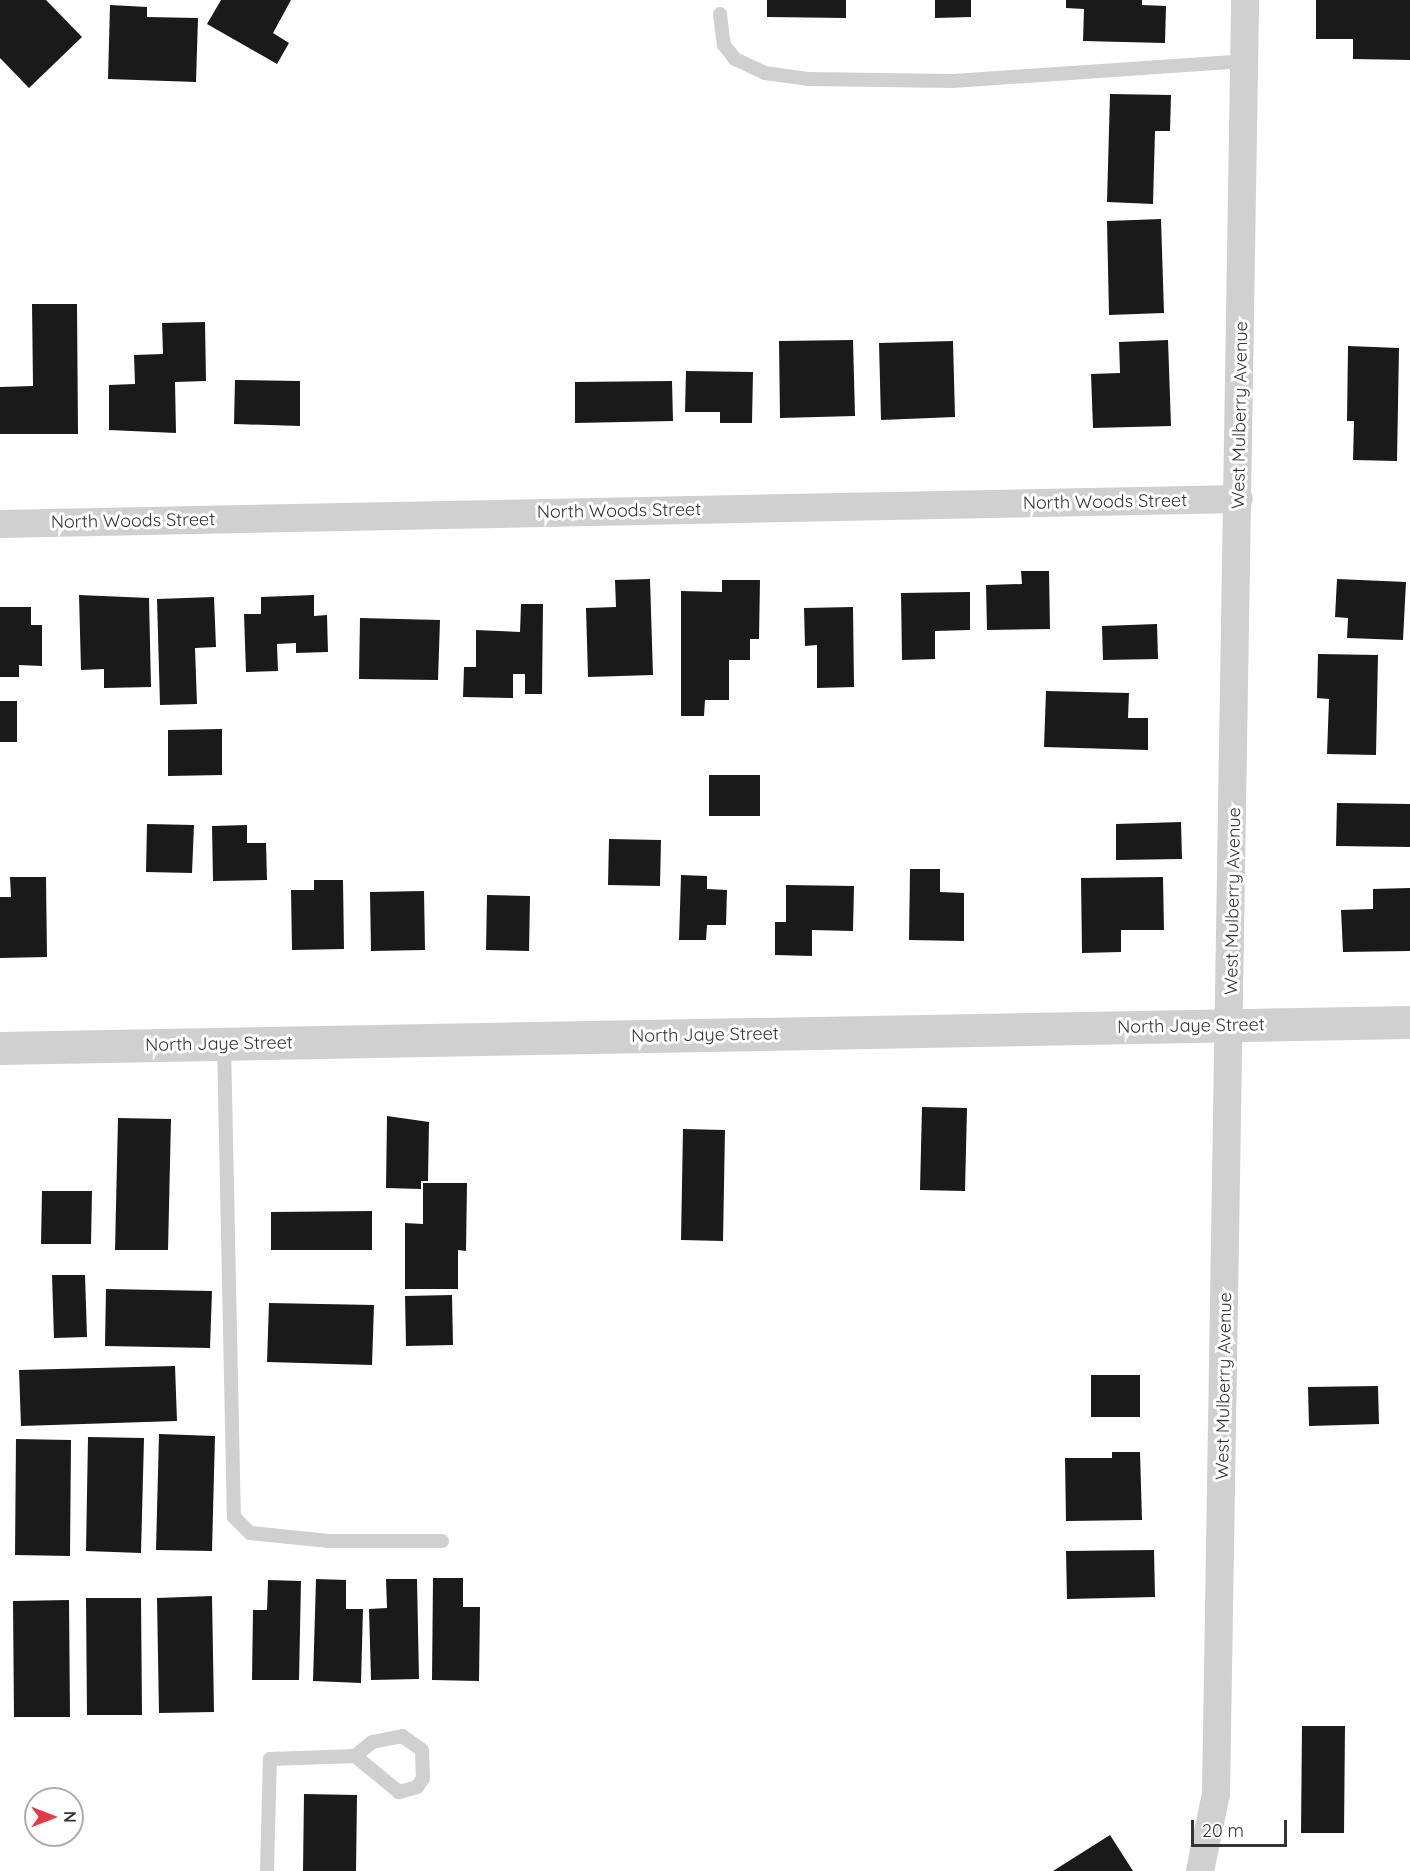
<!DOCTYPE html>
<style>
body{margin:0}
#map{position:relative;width:1410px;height:1871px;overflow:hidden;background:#fff;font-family:Quicksand,sans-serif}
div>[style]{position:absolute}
.building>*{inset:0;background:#1a1a1a}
.service>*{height:14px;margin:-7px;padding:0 7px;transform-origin:7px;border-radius:7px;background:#d0d0d0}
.minor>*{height:28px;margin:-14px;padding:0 14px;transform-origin:14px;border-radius:14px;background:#d0d0d0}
.tertiary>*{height:33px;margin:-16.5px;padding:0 16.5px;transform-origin:16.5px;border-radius:16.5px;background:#d0d0d0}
span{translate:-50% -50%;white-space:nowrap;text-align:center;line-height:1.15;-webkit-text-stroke:6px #fff;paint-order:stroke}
.street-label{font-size:18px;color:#333}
.north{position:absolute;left:24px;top:1787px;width:60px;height:60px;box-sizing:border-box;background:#fff;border:2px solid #adadad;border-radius:50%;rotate:90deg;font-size:16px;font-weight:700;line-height:24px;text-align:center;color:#333}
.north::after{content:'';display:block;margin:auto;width:21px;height:27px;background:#e63946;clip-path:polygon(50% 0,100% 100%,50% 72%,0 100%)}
.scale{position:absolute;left:1191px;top:1820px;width:96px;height:27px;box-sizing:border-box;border:3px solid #333;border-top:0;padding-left:8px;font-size:18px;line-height:21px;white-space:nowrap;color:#333;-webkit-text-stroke:4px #fff;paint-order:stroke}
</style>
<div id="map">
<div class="building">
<div style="clip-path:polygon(0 0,46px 0,82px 37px,29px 88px,0 58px)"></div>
<div style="clip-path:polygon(221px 0,291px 0,273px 33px,289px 43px,277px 64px,207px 24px)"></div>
<div style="clip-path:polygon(767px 0,846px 0,846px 18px,767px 17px)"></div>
<div style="clip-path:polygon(935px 0,971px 0,971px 17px,935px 18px)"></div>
<div style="clip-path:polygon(1066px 0,1142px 0,1142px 5px,1166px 6px,1165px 43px,1083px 41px,1084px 9px,1066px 8px)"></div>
<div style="clip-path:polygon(1316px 0,1410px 0,1410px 60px,1353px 59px,1353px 39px,1316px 39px)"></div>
<div style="clip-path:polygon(110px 5px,147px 7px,147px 17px,198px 18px,196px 82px,108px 79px)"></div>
<div style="clip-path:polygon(1110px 94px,1171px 95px,1170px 131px,1155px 131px,1153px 204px,1107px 202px)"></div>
<div style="clip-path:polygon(1161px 219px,1164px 313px,1109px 315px,1107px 221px)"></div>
<div style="clip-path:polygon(32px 304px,77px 304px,78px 434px,0 434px,0 387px,33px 386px)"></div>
<div style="clip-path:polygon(205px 322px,206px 381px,175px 382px,176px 433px,109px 430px,109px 385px,135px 384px,134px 355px,163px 354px,162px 323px)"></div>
<div style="clip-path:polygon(853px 340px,855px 416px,780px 418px,779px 341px)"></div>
<div style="clip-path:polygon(1168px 340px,1171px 426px,1093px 428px,1091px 374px,1120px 373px,1119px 342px)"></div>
<div style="clip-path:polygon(953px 341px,955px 417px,881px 420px,879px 343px)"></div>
<div style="clip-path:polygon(1348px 346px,1399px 348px,1397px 461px,1353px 460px,1354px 421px,1347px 421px)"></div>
<div style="clip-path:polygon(686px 371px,753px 372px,752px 423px,720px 423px,720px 412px,685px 412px)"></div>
<div style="clip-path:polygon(235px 380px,300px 381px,300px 426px,234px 424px)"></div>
<div style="clip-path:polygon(672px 381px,673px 421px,575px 423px,575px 382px)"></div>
<div style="clip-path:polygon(1021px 571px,1049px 571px,1050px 629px,987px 630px,986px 585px,1022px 584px)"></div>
<div style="clip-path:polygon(650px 579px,653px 675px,588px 677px,586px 608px,616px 607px,615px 580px)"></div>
<div style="clip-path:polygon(1337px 579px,1406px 582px,1403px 640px,1347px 638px,1348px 618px,1335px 617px)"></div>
<div style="clip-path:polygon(722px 580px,760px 580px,759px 639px,750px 639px,750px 660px,729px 660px,729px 700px,705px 700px,704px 716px,681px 716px,681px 591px,722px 592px)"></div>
<div style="clip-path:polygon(970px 592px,970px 630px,935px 631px,935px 659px,902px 660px,901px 593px)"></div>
<div style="clip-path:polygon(79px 595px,149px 598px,151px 687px,104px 688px,104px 669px,81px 670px)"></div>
<div style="clip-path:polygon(314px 595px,314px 616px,327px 615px,328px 652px,296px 653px,296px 643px,277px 644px,278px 671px,246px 672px,244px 614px,261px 614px,261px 597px)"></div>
<div style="clip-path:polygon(214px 597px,216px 647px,195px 648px,197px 704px,160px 705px,157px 599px)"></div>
<div style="clip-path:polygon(521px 604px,543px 604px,542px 694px,525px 694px,525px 674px,513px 674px,513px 698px,463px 697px,464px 667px,476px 667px,476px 630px,520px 632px)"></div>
<div style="clip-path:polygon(0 607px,31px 607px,31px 625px,42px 625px,42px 666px,19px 665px,19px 677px,0 677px)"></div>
<div style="clip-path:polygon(853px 607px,854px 687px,817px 688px,817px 645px,805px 646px,804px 608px)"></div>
<div style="clip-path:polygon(360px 618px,440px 620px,438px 680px,359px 679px)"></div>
<div style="clip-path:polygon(1157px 624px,1158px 659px,1103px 660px,1102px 626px)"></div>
<div style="clip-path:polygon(1318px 654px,1378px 655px,1376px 755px,1327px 754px,1329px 699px,1317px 698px)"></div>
<div style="clip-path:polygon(1046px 691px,1129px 693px,1128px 718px,1148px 718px,1148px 750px,1044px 747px)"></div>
<div style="clip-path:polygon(0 701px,17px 701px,17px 742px,0 742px)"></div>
<div style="clip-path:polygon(222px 729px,222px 775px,168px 776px,168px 730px)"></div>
<div style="clip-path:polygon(709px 775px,760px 775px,760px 816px,709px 816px)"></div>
<div style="clip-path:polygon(1337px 803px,1410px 804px,1410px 847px,1336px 846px)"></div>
<div style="clip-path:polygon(1181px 822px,1182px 859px,1116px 860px,1116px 824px)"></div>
<div style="clip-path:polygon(147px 824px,194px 825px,192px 873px,146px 872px)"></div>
<div style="clip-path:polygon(247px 825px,247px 843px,266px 843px,267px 880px,213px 881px,212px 826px)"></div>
<div style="clip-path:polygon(609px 839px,661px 840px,660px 886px,608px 885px)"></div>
<div style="clip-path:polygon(910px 869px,940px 869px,940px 892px,964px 893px,964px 941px,909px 940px)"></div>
<div style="clip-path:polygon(681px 875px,707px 876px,707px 889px,727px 890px,726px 925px,707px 925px,706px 940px,679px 940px)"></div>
<div style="clip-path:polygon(10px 877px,46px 877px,47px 957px,0 958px,0 897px,11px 897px)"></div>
<div style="clip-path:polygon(1163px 877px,1164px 930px,1121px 930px,1121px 952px,1082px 953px,1081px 878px)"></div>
<div style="clip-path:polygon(314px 880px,343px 880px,344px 949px,292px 950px,291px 890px,314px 890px)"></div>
<div style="clip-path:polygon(786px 885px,854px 886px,853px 931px,812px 930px,812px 956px,775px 955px,775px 922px,786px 922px)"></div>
<div style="clip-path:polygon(1410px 888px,1410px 951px,1343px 952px,1341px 910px,1373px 909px,1373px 889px)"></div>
<div style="clip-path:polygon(424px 891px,425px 950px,371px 951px,370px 892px)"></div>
<div style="clip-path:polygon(487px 895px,530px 896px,529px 951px,486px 950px)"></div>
<div style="clip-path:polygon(922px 1107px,967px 1108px,965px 1191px,920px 1190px)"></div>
<div style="clip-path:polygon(387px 1116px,429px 1122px,428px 1181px,421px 1181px,421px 1189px,386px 1188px)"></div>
<div style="clip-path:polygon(118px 1118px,171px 1119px,168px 1250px,115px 1250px)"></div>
<div style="clip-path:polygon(683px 1129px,725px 1130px,723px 1241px,681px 1240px)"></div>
<div style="clip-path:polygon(423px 1183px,467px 1183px,466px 1251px,458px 1250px,458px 1289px,405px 1289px,405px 1223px,423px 1224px)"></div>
<div style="clip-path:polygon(42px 1191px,92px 1191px,91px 1244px,41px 1244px)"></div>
<div style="clip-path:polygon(372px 1211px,372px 1250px,271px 1250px,271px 1212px)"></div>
<div style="clip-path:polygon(52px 1275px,85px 1275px,87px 1337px,54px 1338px)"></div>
<div style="clip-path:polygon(106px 1289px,212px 1291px,210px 1348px,105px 1346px)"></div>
<div style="clip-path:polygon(452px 1295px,453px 1345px,406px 1346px,405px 1296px)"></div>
<div style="clip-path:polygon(269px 1303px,374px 1305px,372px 1365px,267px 1362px)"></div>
<div style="clip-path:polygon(175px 1366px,177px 1421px,21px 1426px,19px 1370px)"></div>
<div style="clip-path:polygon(1091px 1375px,1140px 1375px,1140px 1417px,1091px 1417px)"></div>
<div style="clip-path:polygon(1378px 1386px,1379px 1424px,1309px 1426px,1308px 1387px)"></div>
<div style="clip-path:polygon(159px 1434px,215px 1436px,212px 1551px,156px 1550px)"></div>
<div style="clip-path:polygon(88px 1437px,144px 1438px,141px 1553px,86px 1551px)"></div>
<div style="clip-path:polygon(16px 1439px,71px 1440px,70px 1556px,15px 1555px)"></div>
<div style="clip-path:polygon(1112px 1452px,1140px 1452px,1142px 1520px,1066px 1521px,1065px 1458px,1112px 1458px)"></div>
<div style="clip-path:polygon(1154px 1550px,1155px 1597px,1067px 1599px,1066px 1551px)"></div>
<div style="clip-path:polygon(433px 1578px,463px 1578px,463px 1607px,480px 1607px,479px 1681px,432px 1680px)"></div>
<div style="clip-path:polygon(316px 1579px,346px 1580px,346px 1609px,363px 1609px,361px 1683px,313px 1681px)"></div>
<div style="clip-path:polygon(386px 1579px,417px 1579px,419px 1679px,371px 1680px,369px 1609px,387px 1608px)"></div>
<div style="clip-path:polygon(268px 1580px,301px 1581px,299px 1680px,252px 1680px,253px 1610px,267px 1610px)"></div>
<div style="clip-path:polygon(212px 1596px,214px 1712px,159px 1713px,157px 1598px)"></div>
<div style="clip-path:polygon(86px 1598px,141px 1598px,142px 1715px,87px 1715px)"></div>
<div style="clip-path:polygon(69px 1600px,70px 1717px,14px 1717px,13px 1601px)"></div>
<div style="clip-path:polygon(1302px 1726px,1345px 1726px,1344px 1833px,1301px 1833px)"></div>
<div style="clip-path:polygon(304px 1794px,357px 1795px,356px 1871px,303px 1871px)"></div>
<div style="clip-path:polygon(1110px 1835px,1133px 1871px,1053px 1871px)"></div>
</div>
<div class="service">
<div style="left:720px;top:14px;width:31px;rotate:83deg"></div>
<div style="left:724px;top:45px;width:18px;rotate:52deg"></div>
<div style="left:735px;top:59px;width:33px;rotate:25deg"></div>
<div style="left:765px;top:73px;width:43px;rotate:7.9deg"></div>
<div style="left:808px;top:79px;width:145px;rotate:0.8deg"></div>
<div style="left:953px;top:81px;width:292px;rotate:-3.9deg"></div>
<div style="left:224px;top:1044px;width:473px;rotate:88.8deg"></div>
<div style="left:234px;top:1517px;width:23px;rotate:45deg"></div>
<div style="left:250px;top:1533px;width:79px;rotate:5.8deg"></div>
<div style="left:329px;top:1541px;width:113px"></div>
<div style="left:267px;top:1871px;width:112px;rotate:-88.5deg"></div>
<div style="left:270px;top:1759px;width:85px;rotate:-2deg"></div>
<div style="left:355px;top:1756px;width:22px;rotate:-39deg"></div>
<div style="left:372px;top:1742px;width:31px;rotate:-11deg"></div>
<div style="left:402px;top:1736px;width:24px;rotate:35deg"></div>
<div style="left:422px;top:1750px;width:28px;rotate:88deg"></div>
<div style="left:423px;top:1778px;width:11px;rotate:124deg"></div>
<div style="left:417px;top:1787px;width:19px;rotate:164deg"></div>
<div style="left:399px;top:1792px;width:57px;rotate:-140.7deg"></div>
</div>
<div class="minor">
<div style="left:0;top:524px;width:1239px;rotate:-1.16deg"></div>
<div style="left:1200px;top:1871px;width:79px;rotate:-78.3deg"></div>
<div style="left:1216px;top:1794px;width:1794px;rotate:-89.07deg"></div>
</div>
<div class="tertiary">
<div style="left:0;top:1048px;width:1410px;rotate:-1.06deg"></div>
</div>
<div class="street-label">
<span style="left:1240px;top:415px;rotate:-89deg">West Mulberry Avenue</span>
<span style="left:1105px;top:502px;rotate:-1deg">North Woods Street</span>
<span style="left:619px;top:511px;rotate:-1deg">North Woods Street</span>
<span style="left:133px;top:521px;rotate:-1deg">North Woods Street</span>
<span style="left:1233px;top:901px;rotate:-89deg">West Mulberry Avenue</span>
<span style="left:1191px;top:1026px;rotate:-1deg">North Jaye Street</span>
<span style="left:705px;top:1035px;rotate:-1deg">North Jaye Street</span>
<span style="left:219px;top:1044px;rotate:-1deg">North Jaye Street</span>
<span style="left:1224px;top:1386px;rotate:-89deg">West Mulberry Avenue</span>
</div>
<div class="north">N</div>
<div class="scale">20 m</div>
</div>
